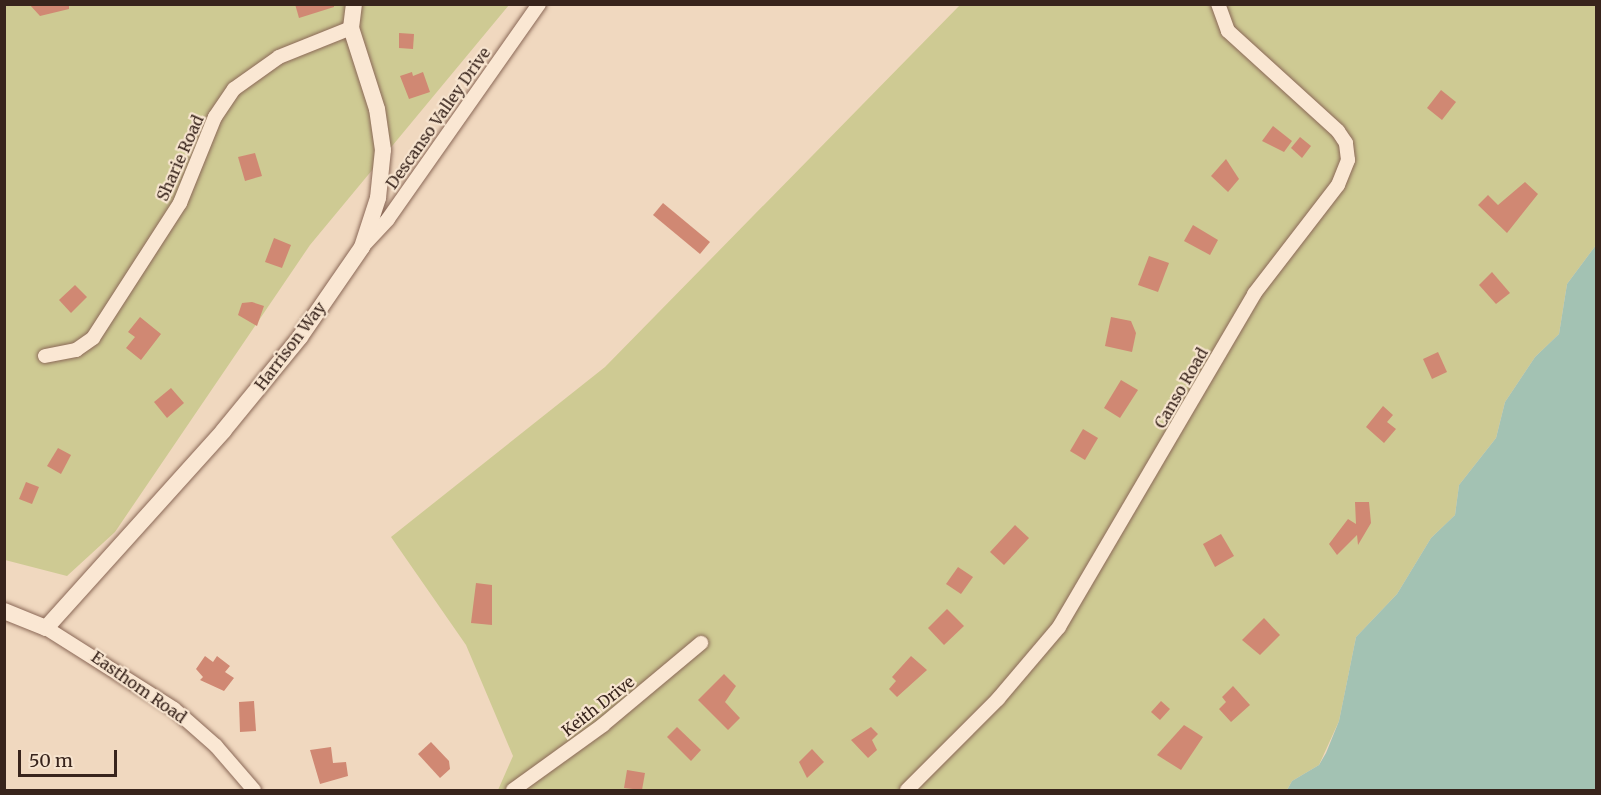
<!DOCTYPE html>
<style>
body{margin:0}
#map{position:relative;width:1601px;height:795px;overflow:hidden;background:#f0d8bf;font-family:Merriweather,serif}
div>[style]{position:absolute}
.green>*{inset:0;background:#ceca93}
.water>*{inset:0;background:#a3c2b3}
.building>*{inset:0;background:#d08873}
.roads{filter:drop-shadow(0 0 2px #8a6857) drop-shadow(0 0 2px #8a6857)}
.minor>*{height:14px;margin:-7px;padding:0 7px;transform-origin:7px;border-radius:7px;background:#fae7d3}
.tertiary>*{height:16px;margin:-8px;padding:0 8px;transform-origin:8px;border-radius:8px;background:#fae7d3}
span{translate:-50% -50%;white-space:nowrap;text-align:center;line-height:1.15;-webkit-text-stroke:4.5px #f7e4cf;paint-order:stroke}
.street-label{font-size:16px;color:#38241c}
.frame{position:absolute;inset:0;border:6px solid #38241c;pointer-events:none}
.scale{position:absolute;left:18px;top:750px;width:99px;height:27px;box-sizing:border-box;border:3px solid #38241c;border-top:0;padding-left:8px;font-size:18px;line-height:21px;white-space:nowrap;color:#38241c;-webkit-text-stroke:4px #f7e4cf;paint-order:stroke}
</style>
<div id="map">
<div class="green">
<div style="clip-path:polygon(4px 5px,509px 5px,310px 245px,115px 532px,67px 576px,5px 560px)"></div>
<div style="clip-path:polygon(960px 5px,1596px 5px,1596px 245px,1567px 284px,1559px 334px,1535px 357px,1505px 402px,1496px 438px,1459px 485px,1455px 515px,1431px 538px,1397px 594px,1356px 637px,1339px 721px,1319px 765px,1292px 781px,1287px 790px,498px 790px,513px 756px,466px 645px,391px 537px,605px 367px)"></div>
</div>
<div class="water">
<div style="clip-path:polygon(1596px 245px,1596px 790px,1287px 790px,1292px 781px,1319px 765px,1326px 753px,1339px 721px,1356px 637px,1397px 594px,1431px 538px,1455px 515px,1459px 485px,1496px 438px,1505px 402px,1535px 357px,1559px 334px,1567px 284px)"></div>
</div>
<div class="building">
<div style="clip-path:polygon(29px 4px,69px 4px,69px 9px,40px 16px)"></div>
<div style="clip-path:polygon(295px 4px,334px 4px,334px 7px,299px 18px)"></div>
<div style="clip-path:polygon(399px 33px,414px 34px,413px 49px,399px 48px)"></div>
<div style="clip-path:polygon(412px 72px,413px 76px,423px 72px,430px 92px,409px 99px,400px 76px)"></div>
<div style="clip-path:polygon(1441px 90px,1456px 102px,1442px 120px,1427px 108px)"></div>
<div style="clip-path:polygon(1273px 126px,1292px 141px,1284px 152px,1262px 141px)"></div>
<div style="clip-path:polygon(1300px 137px,1311px 146px,1302px 158px,1291px 148px)"></div>
<div style="clip-path:polygon(255px 153px,262px 176px,245px 181px,238px 157px)"></div>
<div style="clip-path:polygon(1226px 159px,1239px 179px,1228px 192px,1211px 176px)"></div>
<div style="clip-path:polygon(1525px 182px,1538px 194px,1507px 233px,1478px 205px,1488px 195px,1498px 205px)"></div>
<div style="clip-path:polygon(663px 203px,710px 242px,700px 254px,653px 215px)"></div>
<div style="clip-path:polygon(1193px 225px,1218px 240px,1210px 255px,1184px 241px)"></div>
<div style="clip-path:polygon(274px 238px,291px 245px,282px 268px,265px 262px)"></div>
<div style="clip-path:polygon(1149px 256px,1169px 263px,1158px 292px,1138px 285px)"></div>
<div style="clip-path:polygon(1492px 272px,1510px 293px,1496px 304px,1479px 285px)"></div>
<div style="clip-path:polygon(75px 285px,87px 297px,71px 313px,59px 300px)"></div>
<div style="clip-path:polygon(252px 302px,264px 306px,257px 326px,238px 315px,242px 303px)"></div>
<div style="clip-path:polygon(140px 317px,161px 334px,141px 360px,126px 348px,135px 337px,128px 332px)"></div>
<div style="clip-path:polygon(1111px 317px,1131px 321px,1136px 333px,1132px 352px,1105px 346px)"></div>
<div style="clip-path:polygon(1438px 352px,1447px 372px,1432px 379px,1423px 359px)"></div>
<div style="clip-path:polygon(1121px 380px,1138px 390px,1120px 418px,1104px 408px)"></div>
<div style="clip-path:polygon(171px 388px,184px 403px,167px 418px,154px 402px)"></div>
<div style="clip-path:polygon(1383px 406px,1393px 415px,1387px 422px,1396px 429px,1384px 443px,1366px 427px)"></div>
<div style="clip-path:polygon(1083px 429px,1098px 438px,1085px 460px,1070px 451px)"></div>
<div style="clip-path:polygon(58px 448px,71px 455px,61px 474px,47px 466px)"></div>
<div style="clip-path:polygon(26px 482px,39px 487px,32px 504px,19px 499px)"></div>
<div style="clip-path:polygon(1355px 502px,1369px 502px,1371px 523px,1358px 545px,1357px 535px,1337px 555px,1329px 544px,1348px 519px,1356px 524px)"></div>
<div style="clip-path:polygon(1015px 525px,1029px 538px,1004px 565px,990px 552px)"></div>
<div style="clip-path:polygon(1221px 534px,1234px 556px,1215px 567px,1203px 544px)"></div>
<div style="clip-path:polygon(958px 567px,973px 577px,961px 594px,946px 584px)"></div>
<div style="clip-path:polygon(476px 583px,492px 585px,492px 625px,471px 623px)"></div>
<div style="clip-path:polygon(947px 609px,964px 626px,944px 645px,928px 628px)"></div>
<div style="clip-path:polygon(1264px 618px,1280px 635px,1260px 655px,1242px 640px)"></div>
<div style="clip-path:polygon(205px 656px,213px 662px,217px 656px,230px 666px,225px 672px,234px 678px,224px 691px,200px 680px,203px 677px,196px 669px)"></div>
<div style="clip-path:polygon(911px 656px,927px 670px,897px 697px,889px 689px,896px 681px,892px 677px)"></div>
<div style="clip-path:polygon(724px 674px,736px 686px,725px 702px,740px 718px,728px 730px,698px 700px)"></div>
<div style="clip-path:polygon(1233px 686px,1250px 705px,1231px 722px,1219px 709px,1226px 702px,1222px 697px)"></div>
<div style="clip-path:polygon(254px 701px,256px 731px,240px 732px,239px 702px)"></div>
<div style="clip-path:polygon(1161px 701px,1170px 709px,1160px 720px,1151px 712px)"></div>
<div style="clip-path:polygon(1184px 725px,1203px 737px,1181px 770px,1157px 755px)"></div>
<div style="clip-path:polygon(677px 727px,701px 750px,691px 761px,667px 737px)"></div>
<div style="clip-path:polygon(871px 727px,878px 734px,872px 740px,877px 750px,868px 758px,851px 740px)"></div>
<div style="clip-path:polygon(431px 742px,449px 761px,450px 769px,440px 778px,418px 754px)"></div>
<div style="clip-path:polygon(331px 747px,333px 763px,346px 762px,348px 776px,320px 784px,310px 750px)"></div>
<div style="clip-path:polygon(812px 749px,824px 762px,807px 778px,799px 762px)"></div>
<div style="clip-path:polygon(627px 770px,645px 773px,642px 790px,624px 788px)"></div>
</div>
<div class="roads">
<div class="minor">
<div style="left:364px;top:245px;width:35px;rotate:-47deg"></div>
<div style="left:388px;top:219px;width:263px;rotate:-54.9deg"></div>
<div style="left:45px;top:356px;width:32px;rotate:-11deg"></div>
<div style="left:76px;top:350px;width:21px;rotate:-35deg"></div>
<div style="left:93px;top:338px;width:161px;rotate:-57.2deg"></div>
<div style="left:180px;top:203px;width:93px;rotate:-67.9deg"></div>
<div style="left:215px;top:117px;width:34px;rotate:-56deg"></div>
<div style="left:234px;top:89px;width:55px;rotate:-35.4deg"></div>
<div style="left:279px;top:57px;width:78px;rotate:-21.9deg"></div>
<div style="left:46px;top:628px;width:151px;rotate:32.3deg"></div>
<div style="left:174px;top:709px;width:56px;rotate:41.4deg"></div>
<div style="left:216px;top:746px;width:58px;rotate:49.2deg"></div>
<div style="left:513px;top:790px;width:111px;rotate:-35.8deg"></div>
<div style="left:603px;top:725px;width:128px;rotate:-39.9deg"></div>
<div style="left:907px;top:790px;width:129px;rotate:-45deg"></div>
<div style="left:998px;top:699px;width:94px;rotate:-49.7deg"></div>
<div style="left:1059px;top:627px;width:386px;rotate:-59.6deg"></div>
<div style="left:1254px;top:294px;width:138px;rotate:-52.4deg"></div>
<div style="left:1338px;top:185px;width:27px;rotate:-68deg"></div>
<div style="left:1348px;top:160px;width:17px;rotate:-97deg"></div>
<div style="left:1346px;top:143px;width:14px;rotate:-124deg"></div>
<div style="left:1338px;top:131px;width:149px;rotate:-137.7deg"></div>
<div style="left:1228px;top:31px;width:29px;rotate:-110deg"></div>
</div>
<div class="tertiary">
<div style="left:4px;top:611px;width:45px;rotate:22deg"></div>
<div style="left:46px;top:628px;width:266px;rotate:-48deg"></div>
<div style="left:224px;top:430px;width:120px;rotate:-50.7deg"></div>
<div style="left:300px;top:337px;width:109px;rotate:-55.4deg"></div>
<div style="left:362px;top:247px;width:52px;rotate:-71.9deg"></div>
<div style="left:378px;top:198px;width:48px;rotate:-84.1deg"></div>
<div style="left:383px;top:150px;width:41px;rotate:-98.3deg"></div>
<div style="left:377px;top:109px;width:85px;rotate:-107.8deg"></div>
<div style="left:351px;top:28px;width:24px;rotate:-83deg"></div>
</div>
</div>
<div class="street-label">
<span style="left:438px;top:118px;rotate:-55deg">Descanso Valley Drive</span>
<span style="left:180px;top:158px;rotate:-66deg">Sharie Road</span>
<span style="left:290px;top:346px;rotate:-53deg">Harrison Way</span>
<span style="left:1181px;top:388px;rotate:-60deg">Canso Road</span>
<span style="left:139px;top:687px;rotate:35deg">Easthom Road</span>
<span style="left:598px;top:706px;rotate:-38deg">Keith Drive</span>
</div>
<div class="frame"></div>
<div class="scale">50 m</div>
</div>
